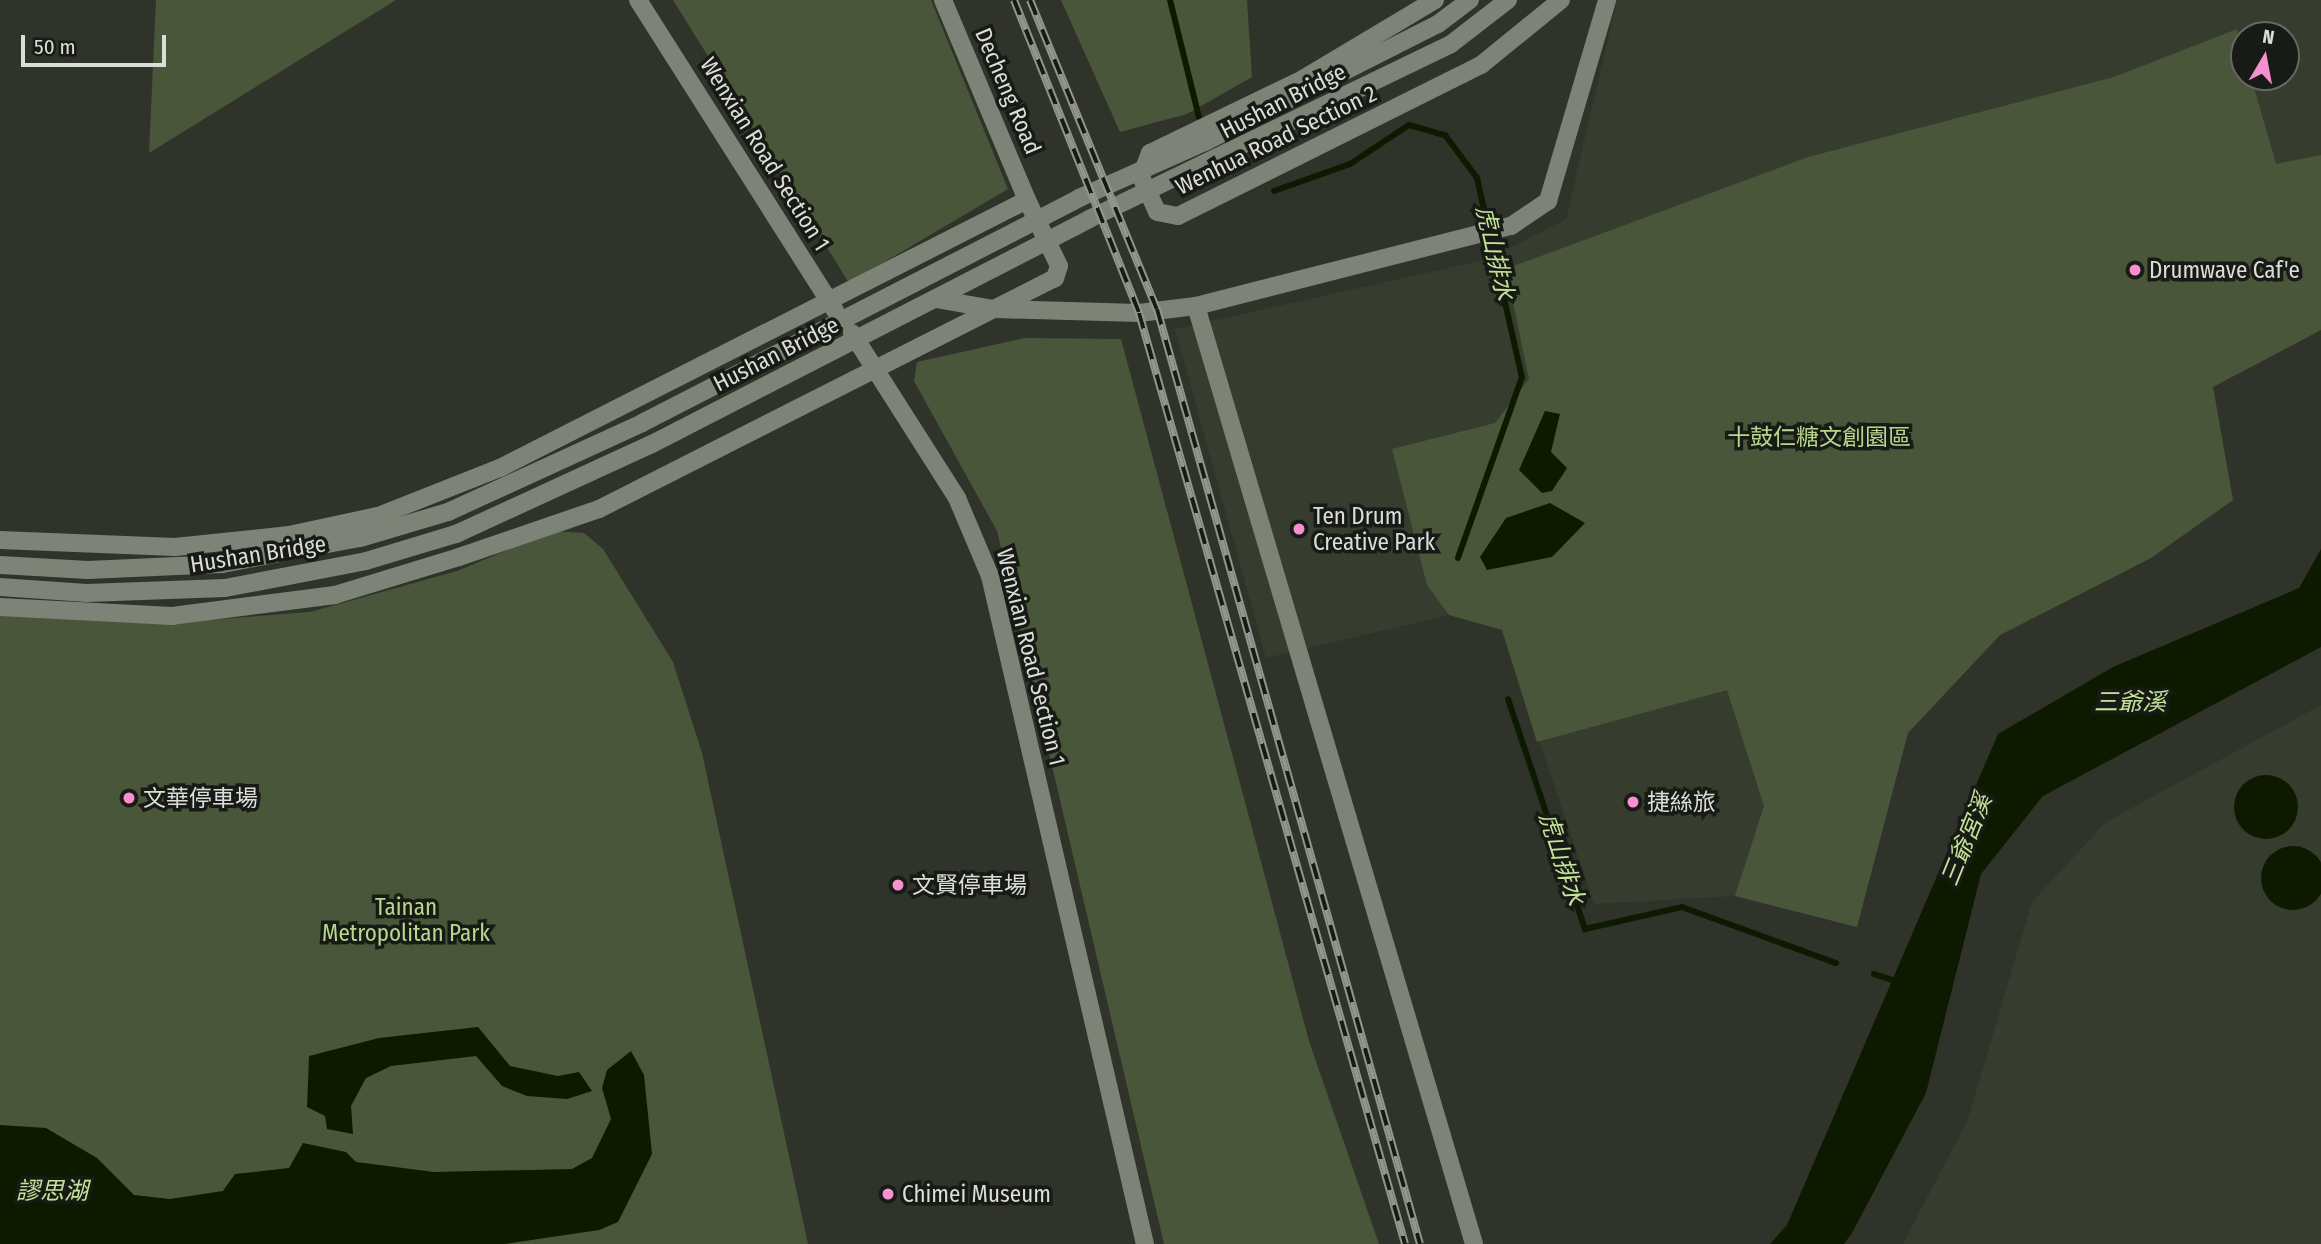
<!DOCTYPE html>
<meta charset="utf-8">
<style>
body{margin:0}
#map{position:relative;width:2321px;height:1244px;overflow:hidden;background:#2f332a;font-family:"Fira Sans Condensed","Noto Sans TC",sans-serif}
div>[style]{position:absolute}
.built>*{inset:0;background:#363d2e}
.green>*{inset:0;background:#4a563a}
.water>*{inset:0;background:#0e1a00}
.round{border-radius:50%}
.stream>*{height:6px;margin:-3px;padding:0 3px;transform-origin:3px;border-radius:3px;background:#0e1a00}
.minor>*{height:18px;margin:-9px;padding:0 9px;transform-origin:9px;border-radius:9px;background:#7e8378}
.rail>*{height:8px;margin-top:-4px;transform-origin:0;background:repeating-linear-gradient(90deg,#181a16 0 16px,#91958d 0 32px);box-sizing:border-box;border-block:2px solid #91958d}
.dots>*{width:19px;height:19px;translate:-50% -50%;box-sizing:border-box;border:4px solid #181a16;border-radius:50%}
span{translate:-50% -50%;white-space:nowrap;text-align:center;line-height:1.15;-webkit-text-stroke:7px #181a16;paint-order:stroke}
.street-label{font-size:23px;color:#dbded8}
.poi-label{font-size:23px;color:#dbded8}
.left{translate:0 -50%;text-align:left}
.park-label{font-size:23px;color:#b8d78c}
.water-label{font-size:24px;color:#c4e397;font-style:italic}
.north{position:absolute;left:2230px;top:21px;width:70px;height:70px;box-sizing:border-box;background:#181a16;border:2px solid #666864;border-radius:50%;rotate:10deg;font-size:19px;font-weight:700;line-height:28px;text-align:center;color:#dbded8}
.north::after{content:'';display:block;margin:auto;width:24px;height:32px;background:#f790ce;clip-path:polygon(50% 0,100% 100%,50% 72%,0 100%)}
.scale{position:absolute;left:21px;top:35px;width:145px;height:32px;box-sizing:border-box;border:4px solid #dbded8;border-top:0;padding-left:9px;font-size:21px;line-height:24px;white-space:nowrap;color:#dbded8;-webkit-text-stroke:5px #181a16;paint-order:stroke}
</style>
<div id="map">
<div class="built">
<div style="clip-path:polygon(evenodd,1617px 0,2321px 0,2321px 330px,2213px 386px,2233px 500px,2151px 558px,2000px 635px,1908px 733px,1857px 927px,1735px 896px,1594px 904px,1502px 630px,1449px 615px,1266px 658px,1175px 329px,1489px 259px,1566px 219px,1617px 0,2244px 35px,2286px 35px,2286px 77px,2244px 77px,2244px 35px)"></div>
<div style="clip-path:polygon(2321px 705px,2321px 1244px,1903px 1244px,1968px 1119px,2032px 902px,2106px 822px)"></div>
</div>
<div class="green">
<div style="clip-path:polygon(156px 0,396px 0,149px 153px)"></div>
<div style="clip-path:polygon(673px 0,931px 0,1008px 189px,849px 283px)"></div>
<div style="clip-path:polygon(1061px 0,1247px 0,1252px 77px,1187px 114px,1120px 132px)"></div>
<div style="clip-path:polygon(2237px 29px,2244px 77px,2251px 77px,2276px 164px,2321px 155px,2321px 330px,2213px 387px,2233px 500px,2151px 558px,2000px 635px,1908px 733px,1857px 927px,1735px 896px,1764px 806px,1727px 690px,1537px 742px,1502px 630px,1449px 615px,1427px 585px,1392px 449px,1495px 423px,1529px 379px,1506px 269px,1808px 157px,2114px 77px)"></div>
<div style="clip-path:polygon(1025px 338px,1121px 339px,1309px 1041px,1379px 1244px,1164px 1244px,997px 531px,914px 381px,917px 362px)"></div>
<div style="clip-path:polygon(553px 531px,584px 533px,603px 549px,673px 662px,702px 753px,808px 1244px,0 1244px,0 613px,156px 624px,310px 612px,457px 571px)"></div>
</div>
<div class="water">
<div style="clip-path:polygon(1545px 411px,1560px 414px,1551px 452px,1567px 468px,1552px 491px,1542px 493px,1519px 470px)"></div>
<div style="clip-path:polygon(1550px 503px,1585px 523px,1552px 557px,1487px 570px,1480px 557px,1506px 518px)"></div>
<div style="clip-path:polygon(2321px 549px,2321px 647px,2043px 796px,1981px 874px,1926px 1093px,1852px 1233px,1844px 1244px,1770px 1244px,1787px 1225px,1998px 734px,2113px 667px,2299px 588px)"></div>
<div class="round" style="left:2234px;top:775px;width:64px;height:64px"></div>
<div class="round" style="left:2261px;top:846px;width:64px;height:64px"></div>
<div style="clip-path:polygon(478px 1027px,510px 1066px,558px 1076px,579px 1072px,592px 1091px,567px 1099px,527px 1096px,502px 1086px,476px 1056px,391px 1066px,366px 1078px,351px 1106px,353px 1134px,327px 1129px,325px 1116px,307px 1107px,309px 1056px,379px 1038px)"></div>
<div style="clip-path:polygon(631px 1051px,644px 1075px,652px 1154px,618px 1222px,599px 1230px,505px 1244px,0 1244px,0 1125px,46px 1128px,97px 1158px,134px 1195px,170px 1199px,223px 1191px,235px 1174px,289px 1168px,303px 1143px,346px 1152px,356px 1162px,434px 1172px,572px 1169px,592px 1158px,611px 1119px,602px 1088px,607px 1070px)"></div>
</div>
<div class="stream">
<div style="left:1170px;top:0;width:121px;rotate:76.1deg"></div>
<div style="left:1274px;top:191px;width:81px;rotate:-19.6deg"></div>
<div style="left:1350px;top:164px;width:71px;rotate:-33.5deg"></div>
<div style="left:1409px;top:125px;width:37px;rotate:16deg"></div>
<div style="left:1445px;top:135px;width:54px;rotate:53.3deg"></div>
<div style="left:1477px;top:178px;width:204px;rotate:77.3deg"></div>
<div style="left:1522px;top:377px;width:192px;rotate:109.5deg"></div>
<div style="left:1508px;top:699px;width:243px;rotate:71.5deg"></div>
<div style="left:1585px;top:929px;width:99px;rotate:-12.8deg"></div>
<div style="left:1682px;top:907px;width:164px;rotate:20deg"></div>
<div style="left:1874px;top:974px;width:26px;rotate:18deg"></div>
</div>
<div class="minor">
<div style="left:638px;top:0;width:368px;rotate:57.6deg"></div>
<div style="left:943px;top:0;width:217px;rotate:67.2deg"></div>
<div style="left:1435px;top:0;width:154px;rotate:149.1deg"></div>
<div style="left:1303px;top:79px;width:170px;rotate:154.2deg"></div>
<div style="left:1150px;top:153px;width:26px;rotate:111deg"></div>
<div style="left:1141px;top:177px;width:38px;rotate:65deg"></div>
<div style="left:1157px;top:212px;width:21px;rotate:11deg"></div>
<div style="left:1178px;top:216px;width:339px;rotate:-26.5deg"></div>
<div style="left:1481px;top:65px;width:103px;rotate:-39.1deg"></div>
<div style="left:936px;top:299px;width:59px;rotate:9.8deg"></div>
<div style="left:994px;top:309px;width:145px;rotate:1.6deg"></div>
<div style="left:1139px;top:313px;width:57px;rotate:-7deg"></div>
<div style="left:1196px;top:306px;width:325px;rotate:-14.3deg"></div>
<div style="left:1511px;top:226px;width:45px;rotate:-34deg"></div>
<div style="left:1548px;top:201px;width:209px;rotate:-73.6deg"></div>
<div style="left:1196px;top:306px;width:978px;rotate:73.49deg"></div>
<div style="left:852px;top:333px;width:196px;rotate:57.5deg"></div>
<div style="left:957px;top:498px;width:85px;rotate:67.1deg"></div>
<div style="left:990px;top:576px;width:686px;rotate:76.94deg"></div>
<div style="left:0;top:540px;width:175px;rotate:2.3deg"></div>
<div style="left:175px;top:547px;width:115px;rotate:-6deg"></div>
<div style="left:289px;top:535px;width:91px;rotate:-12.1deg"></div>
<div style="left:378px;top:516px;width:131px;rotate:-21.5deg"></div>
<div style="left:500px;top:468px;width:591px;rotate:-26.96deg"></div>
<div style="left:1027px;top:200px;width:73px;rotate:64.1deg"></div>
<div style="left:1059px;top:266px;width:13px;rotate:108deg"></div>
<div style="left:1055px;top:278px;width:511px;rotate:153.13deg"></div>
<div style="left:599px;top:509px;width:148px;rotate:161.1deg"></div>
<div style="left:459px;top:557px;width:130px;rotate:163deg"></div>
<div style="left:335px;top:595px;width:164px;rotate:172.7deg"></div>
<div style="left:172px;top:616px;width:172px;rotate:-177deg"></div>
<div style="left:0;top:565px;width:88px;rotate:3.3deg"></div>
<div style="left:88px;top:570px;width:134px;rotate:-2.6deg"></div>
<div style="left:222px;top:564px;width:140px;rotate:-10.7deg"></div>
<div style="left:360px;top:538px;width:92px;rotate:-16.5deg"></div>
<div style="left:448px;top:512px;width:213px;rotate:-24.6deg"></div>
<div style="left:642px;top:423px;width:492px;rotate:-27.2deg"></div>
<div style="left:1079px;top:198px;width:138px;rotate:-24deg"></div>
<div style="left:1205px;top:142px;width:261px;rotate:-26.9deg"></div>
<div style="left:1438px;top:24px;width:40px;rotate:-37deg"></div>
<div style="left:0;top:587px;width:87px;rotate:3.9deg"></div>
<div style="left:87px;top:593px;width:138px;rotate:-2.1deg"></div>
<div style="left:225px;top:588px;width:144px;rotate:-10.8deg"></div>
<div style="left:366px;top:561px;width:94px;rotate:-16.7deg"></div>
<div style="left:456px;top:534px;width:216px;rotate:-24.7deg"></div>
<div style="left:652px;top:444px;width:492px;rotate:-27.2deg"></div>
<div style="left:1089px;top:219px;width:402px;rotate:-25.8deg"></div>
<div style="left:1451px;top:44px;width:72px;rotate:-37.7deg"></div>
</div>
<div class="rail">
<div style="left:1014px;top:0;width:337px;rotate:68.2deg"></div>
<div style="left:1139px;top:313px;width:968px;rotate:74.05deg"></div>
<div style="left:1030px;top:0;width:334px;rotate:67.7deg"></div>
<div style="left:1157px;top:309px;width:971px;rotate:74.29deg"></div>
</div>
<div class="dots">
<div style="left:2135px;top:270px;background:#f790ce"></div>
<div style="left:1299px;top:529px;background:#f790ce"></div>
<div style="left:129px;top:798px;background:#f790ce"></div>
<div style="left:1633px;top:802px;background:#f790ce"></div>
<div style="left:898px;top:885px;background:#f790ce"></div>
<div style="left:888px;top:1194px;background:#f790ce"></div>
</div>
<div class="street-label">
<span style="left:1008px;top:91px;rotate:67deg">Decheng Road</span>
<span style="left:1283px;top:101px;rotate:-27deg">Hushan Bridge</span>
<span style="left:1276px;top:140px;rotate:-26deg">Wenhua Road Section 2</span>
<span style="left:765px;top:154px;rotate:58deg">Wenxian Road Section 1</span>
<span style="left:776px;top:354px;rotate:-27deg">Hushan Bridge</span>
<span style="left:258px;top:554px;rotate:-9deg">Hushan Bridge</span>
<span style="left:1031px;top:657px;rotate:76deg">Wenxian Road Section 1</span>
</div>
<div class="poi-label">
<span class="left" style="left:2149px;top:270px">Drumwave Caf'e</span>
<span class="left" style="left:1313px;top:529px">Ten Drum<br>Creative Park</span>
<span class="left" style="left:143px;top:798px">文華停車場</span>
<span class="left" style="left:1647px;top:802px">捷絲旅</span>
<span class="left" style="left:912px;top:885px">文賢停車場</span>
<span class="left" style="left:902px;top:1194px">Chimei Museum</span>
</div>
<div class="park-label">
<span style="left:1819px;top:437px">十鼓仁糖文創園區</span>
<span style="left:406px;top:920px">Tainan<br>Metropolitan Park</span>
</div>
<div class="water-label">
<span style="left:1494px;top:253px;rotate:77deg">虎山排水</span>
<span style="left:2130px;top:703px">三爺溪</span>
<span style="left:1967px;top:840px;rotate:-68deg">三爺宮溪</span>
<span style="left:1561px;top:859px;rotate:72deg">虎山排水</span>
<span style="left:52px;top:1192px">謬思湖</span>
</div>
<div class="north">N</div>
<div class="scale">50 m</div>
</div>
